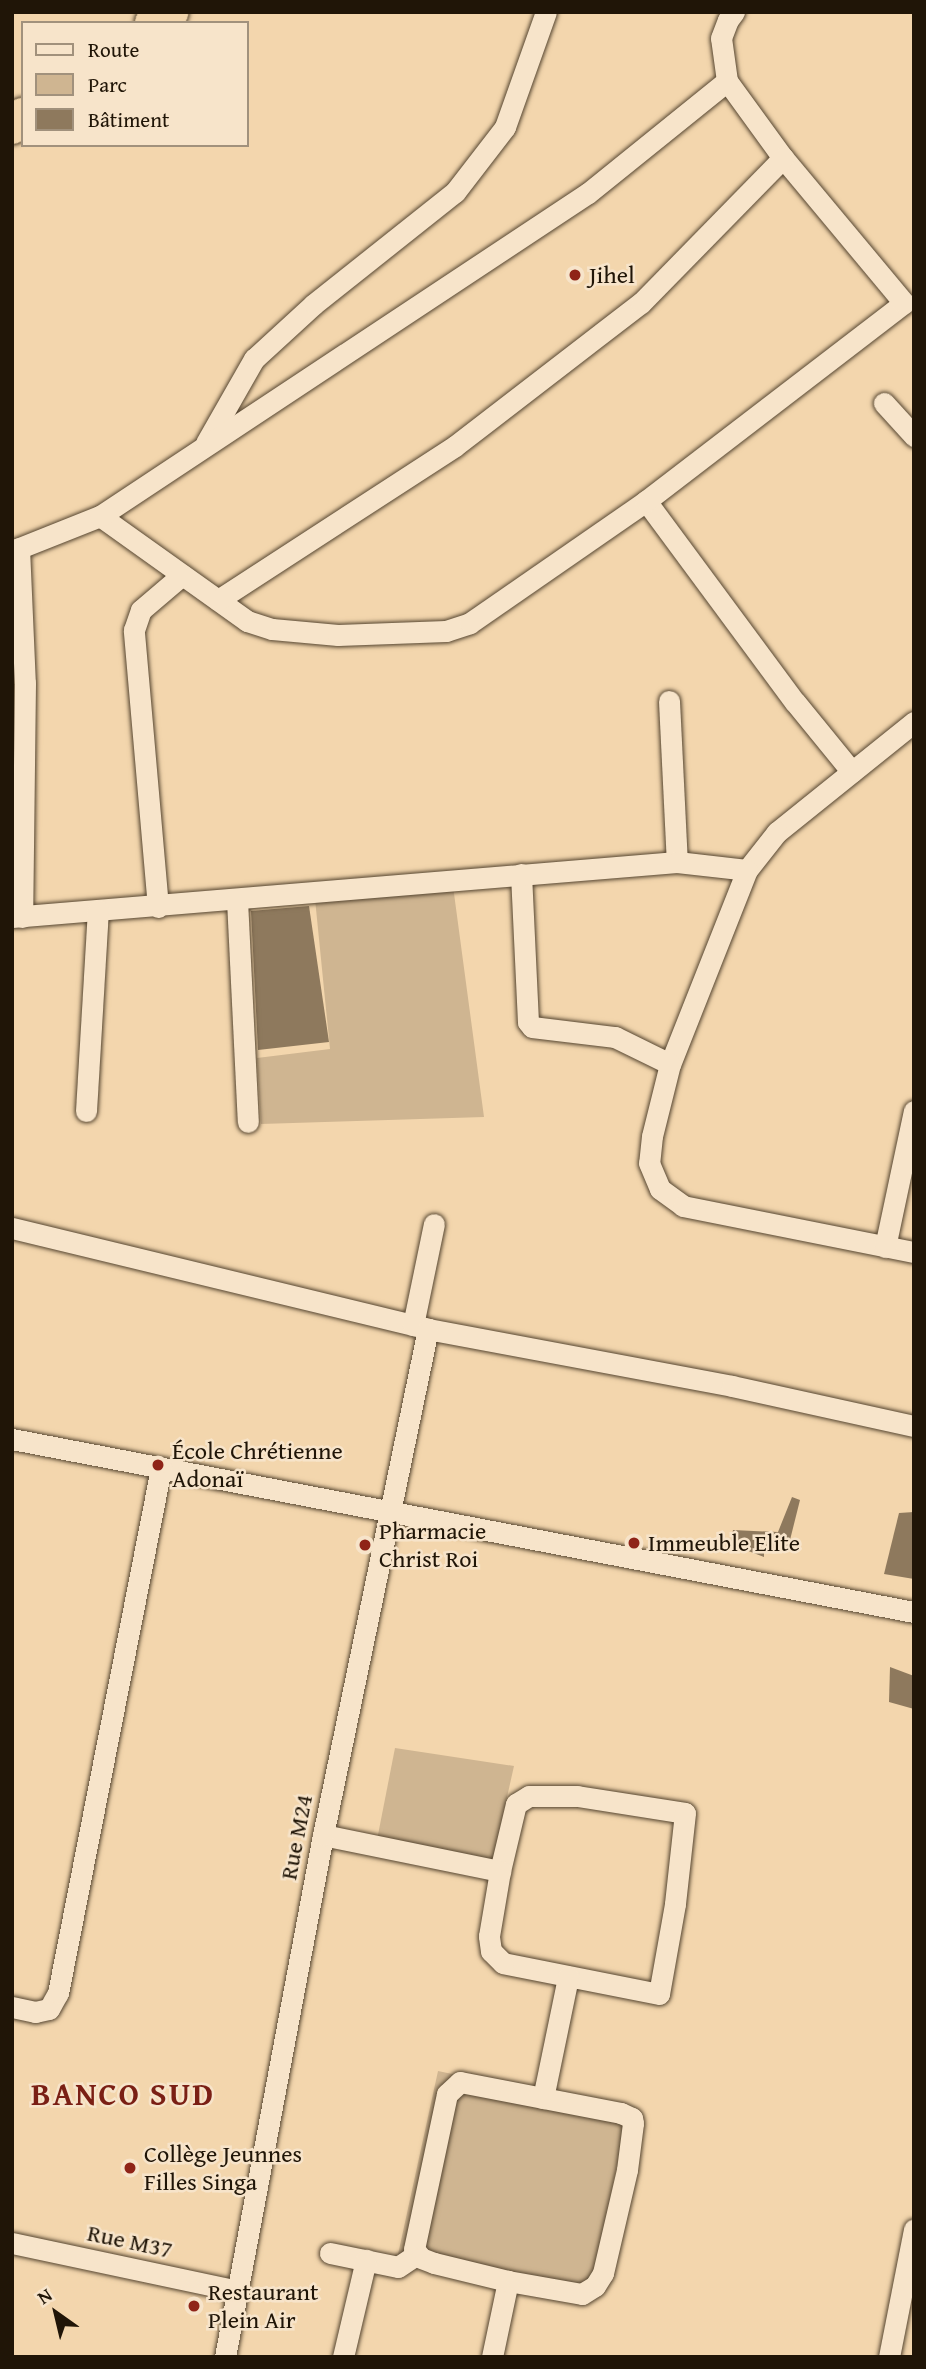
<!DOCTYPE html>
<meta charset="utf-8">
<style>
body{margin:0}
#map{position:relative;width:926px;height:2369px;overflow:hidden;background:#f3d6ad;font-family:"Gentium Book Plus",serif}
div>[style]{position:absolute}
.green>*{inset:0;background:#cfb591}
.building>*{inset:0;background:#8e795d}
.roads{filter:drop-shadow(0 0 2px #554530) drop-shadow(0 0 2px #554530)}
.minor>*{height:21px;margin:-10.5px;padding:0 10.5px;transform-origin:10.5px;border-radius:10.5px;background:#f7e4ca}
.motorway>*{height:38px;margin:-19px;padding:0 19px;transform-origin:19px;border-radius:19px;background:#f3d6ad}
.dots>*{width:19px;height:19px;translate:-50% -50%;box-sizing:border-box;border:4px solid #f7e4ca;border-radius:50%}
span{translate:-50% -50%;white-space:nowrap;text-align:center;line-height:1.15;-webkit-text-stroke:5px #f7e4ca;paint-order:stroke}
.poi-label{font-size:24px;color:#201507}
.left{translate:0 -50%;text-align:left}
.street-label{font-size:24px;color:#201507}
.district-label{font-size:32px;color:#7a1f14;font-weight:700;letter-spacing:2px}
.frame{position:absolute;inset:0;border:14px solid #201507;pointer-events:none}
.legend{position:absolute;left:21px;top:21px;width:228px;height:126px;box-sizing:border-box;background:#f7e4ca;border:2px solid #a1917c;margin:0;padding:9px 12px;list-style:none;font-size:21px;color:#201507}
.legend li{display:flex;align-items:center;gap:14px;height:35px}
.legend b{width:35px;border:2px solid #a1917c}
.north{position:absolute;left:21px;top:2278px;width:70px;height:70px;-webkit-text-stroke:5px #f7e4ca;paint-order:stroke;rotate:326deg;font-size:19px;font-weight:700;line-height:28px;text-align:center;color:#201507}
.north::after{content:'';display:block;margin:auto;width:24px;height:32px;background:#201507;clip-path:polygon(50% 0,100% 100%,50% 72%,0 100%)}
</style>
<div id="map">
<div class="green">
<div style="clip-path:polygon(453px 886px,484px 1117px,261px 1124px,257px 1058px,330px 1049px,315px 899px)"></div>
<div style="clip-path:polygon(395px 1748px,514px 1766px,492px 1864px,376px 1845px)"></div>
<div style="clip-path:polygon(438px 2071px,628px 2111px,589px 2301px,397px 2259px)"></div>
</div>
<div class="building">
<div style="clip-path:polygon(309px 906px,329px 1042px,258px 1050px,251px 911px)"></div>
<div style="clip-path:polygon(792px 1497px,800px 1500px,787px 1552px,764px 1550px,764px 1557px,730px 1544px,733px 1530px,778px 1532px)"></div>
<div style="clip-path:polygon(914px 1512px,914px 1579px,884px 1574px,899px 1513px)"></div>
<div style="clip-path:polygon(890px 1667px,914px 1676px,914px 1709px,889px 1702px)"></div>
</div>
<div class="roads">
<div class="minor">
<div style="left:727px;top:81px;width:43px;rotate:-97.9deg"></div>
<div style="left:721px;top:38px;width:19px;rotate:-69deg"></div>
<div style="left:728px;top:20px;width:10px;rotate:-53deg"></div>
<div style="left:884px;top:403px;width:45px;rotate:47.7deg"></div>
<div style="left:206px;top:443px;width:97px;rotate:-60.3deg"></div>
<div style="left:254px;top:359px;width:81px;rotate:-42.5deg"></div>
<div style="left:314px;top:304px;width:180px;rotate:-38.5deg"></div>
<div style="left:455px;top:192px;width:82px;rotate:-52.4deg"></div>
<div style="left:505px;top:127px;width:122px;rotate:-70.4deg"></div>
<div style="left:646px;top:501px;width:250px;rotate:53.5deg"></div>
<div style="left:795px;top:702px;width:90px;rotate:50.8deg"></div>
<div style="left:19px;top:548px;width:135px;rotate:87.5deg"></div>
<div style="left:25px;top:683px;width:234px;rotate:90.7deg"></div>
<div style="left:12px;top:551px;width:95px;rotate:-21.7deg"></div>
<div style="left:100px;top:516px;width:181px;rotate:35.5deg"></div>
<div style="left:247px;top:621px;width:26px;rotate:18deg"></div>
<div style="left:272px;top:629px;width:66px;rotate:5.2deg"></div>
<div style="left:338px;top:635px;width:108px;rotate:-2.1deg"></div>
<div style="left:446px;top:631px;width:25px;rotate:-18deg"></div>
<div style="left:470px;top:623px;width:214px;rotate:-34.7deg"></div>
<div style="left:646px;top:501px;width:325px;rotate:-37.5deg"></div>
<div style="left:904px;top:303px;width:189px;rotate:-129.8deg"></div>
<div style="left:783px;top:158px;width:95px;rotate:-126deg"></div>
<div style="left:727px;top:81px;width:179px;rotate:141.1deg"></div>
<div style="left:588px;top:193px;width:585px;rotate:146.5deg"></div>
<div style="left:218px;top:600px;width:283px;rotate:-33deg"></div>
<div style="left:455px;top:446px;width:235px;rotate:-37.6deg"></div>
<div style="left:641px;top:303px;width:203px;rotate:-45.6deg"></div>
<div style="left:669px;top:701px;width:161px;rotate:87.2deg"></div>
<div style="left:914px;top:722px;width:176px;rotate:141.2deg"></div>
<div style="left:777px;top:832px;width:48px;rotate:128.3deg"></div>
<div style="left:747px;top:870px;width:209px;rotate:111.6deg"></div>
<div style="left:670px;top:1064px;width:74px;rotate:104deg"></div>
<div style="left:652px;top:1136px;width:27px;rotate:96deg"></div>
<div style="left:649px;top:1163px;width:28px;rotate:67deg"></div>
<div style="left:660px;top:1189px;width:29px;rotate:36deg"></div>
<div style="left:683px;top:1206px;width:236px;rotate:11.3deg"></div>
<div style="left:521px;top:874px;width:148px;rotate:87.3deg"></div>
<div style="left:528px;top:1022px;width:6px;rotate:51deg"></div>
<div style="left:532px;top:1027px;width:84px;rotate:6.9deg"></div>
<div style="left:615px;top:1037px;width:61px;rotate:26.1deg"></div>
<div style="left:237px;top:900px;width:222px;rotate:87.2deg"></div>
<div style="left:158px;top:907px;width:278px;rotate:-95deg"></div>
<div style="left:134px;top:630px;width:21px;rotate:-71deg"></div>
<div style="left:141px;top:610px;width:54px;rotate:-40.5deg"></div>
<div style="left:12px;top:917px;width:667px;rotate:-4.73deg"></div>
<div style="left:677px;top:862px;width:70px;rotate:6.5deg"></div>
<div style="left:86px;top:1111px;width:201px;rotate:-86.6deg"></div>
<div style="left:12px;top:1228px;width:428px;rotate:13.6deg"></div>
<div style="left:428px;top:1329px;width:309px;rotate:10.6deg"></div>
<div style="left:732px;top:1386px;width:186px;rotate:12.4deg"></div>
<div style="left:885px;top:1247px;width:139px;rotate:-78deg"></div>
<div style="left:413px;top:1325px;width:103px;rotate:-78.3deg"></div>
<div style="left:12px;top:1439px;width:918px;rotate:10.86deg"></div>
<div style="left:529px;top:1796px;width:48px"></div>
<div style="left:577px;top:1796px;width:109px;rotate:8.9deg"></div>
<div style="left:685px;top:1813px;width:92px;rotate:96.3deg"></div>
<div style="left:675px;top:1904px;width:91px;rotate:100.1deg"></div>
<div style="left:659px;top:1994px;width:159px;rotate:-168.8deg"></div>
<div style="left:503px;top:1963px;width:17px;rotate:-135deg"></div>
<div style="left:491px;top:1951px;width:15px;rotate:-98deg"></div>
<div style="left:489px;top:1936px;width:66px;rotate:-80.4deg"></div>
<div style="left:500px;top:1871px;width:69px;rotate:-76.6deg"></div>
<div style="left:516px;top:1804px;width:15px;rotate:-32deg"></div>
<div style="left:323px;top:1835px;width:181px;rotate:11.5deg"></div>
<div style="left:12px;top:2007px;width:24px;rotate:12deg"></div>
<div style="left:35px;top:2012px;width:14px;rotate:-12deg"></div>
<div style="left:49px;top:2009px;width:18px;rotate:-61deg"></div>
<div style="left:58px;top:1993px;width:535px;rotate:-78.9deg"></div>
<div style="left:543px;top:2098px;width:124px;rotate:-78.3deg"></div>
<div style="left:12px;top:2243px;width:230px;rotate:12deg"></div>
<div style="left:330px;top:2253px;width:69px;rotate:11.6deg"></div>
<div style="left:398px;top:2267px;width:22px;rotate:-34deg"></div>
<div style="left:225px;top:2357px;width:531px;rotate:-79.37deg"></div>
<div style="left:323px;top:1835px;width:517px;rotate:-78.28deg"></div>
<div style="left:343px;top:2357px;width:100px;rotate:-76.7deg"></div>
<div style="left:492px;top:2357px;width:78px;rotate:-78.1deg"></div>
<div style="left:508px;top:2281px;width:75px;rotate:10deg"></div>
<div style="left:582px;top:2294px;width:15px;rotate:-32deg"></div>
<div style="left:595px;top:2286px;width:15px;rotate:-58deg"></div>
<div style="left:603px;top:2273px;width:106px;rotate:-76.9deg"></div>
<div style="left:627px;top:2170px;width:47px;rotate:-82.7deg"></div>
<div style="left:633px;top:2123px;width:5px;rotate:-101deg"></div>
<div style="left:632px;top:2118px;width:12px;rotate:-156deg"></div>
<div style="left:621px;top:2113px;width:164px;rotate:-169.1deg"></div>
<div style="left:460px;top:2082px;width:18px;rotate:137deg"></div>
<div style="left:447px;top:2094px;width:158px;rotate:102deg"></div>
<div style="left:414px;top:2249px;width:11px;rotate:52deg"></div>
<div style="left:421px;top:2258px;width:14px;rotate:21deg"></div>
<div style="left:434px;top:2263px;width:76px;rotate:13.7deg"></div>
<div style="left:889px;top:2357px;width:130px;rotate:-78.9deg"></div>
</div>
<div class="motorway">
<div style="left:154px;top:23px;width:19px;rotate:-36deg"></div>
<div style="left:12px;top:125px;width:14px;rotate:-36deg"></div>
</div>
</div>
<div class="dots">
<div style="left:575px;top:275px;background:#8f2418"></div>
<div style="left:158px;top:1465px;background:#8f2418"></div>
<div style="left:634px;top:1543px;background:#8f2418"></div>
<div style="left:365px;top:1545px;background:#8f2418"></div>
<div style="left:130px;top:2168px;background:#8f2418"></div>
<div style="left:194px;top:2306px;background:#8f2418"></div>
</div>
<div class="poi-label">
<span class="left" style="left:589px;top:275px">Jihel</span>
<span class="left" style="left:172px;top:1465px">École Chrétienne<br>Adonaï</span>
<span class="left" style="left:379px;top:1545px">Pharmacie<br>Christ Roi</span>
<span class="left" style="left:648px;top:1543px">Immeuble Elite</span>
<span class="left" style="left:144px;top:2168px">Collège Jeunnes<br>Filles Singa</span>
<span class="left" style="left:208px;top:2306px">Restaurant<br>Plein Air</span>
</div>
<div class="street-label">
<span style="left:296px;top:1837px;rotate:-79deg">Rue M24</span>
<span style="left:130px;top:2241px;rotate:12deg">Rue M37</span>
</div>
<div class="district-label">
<span style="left:123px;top:2094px">BANCO SUD</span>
</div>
<div class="frame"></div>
<ul class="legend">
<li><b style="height:9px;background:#f7e4ca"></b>Route</li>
<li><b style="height:19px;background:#cfb591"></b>Parc</li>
<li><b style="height:19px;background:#8e795d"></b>Bâtiment</li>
</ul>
<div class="north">N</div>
</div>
